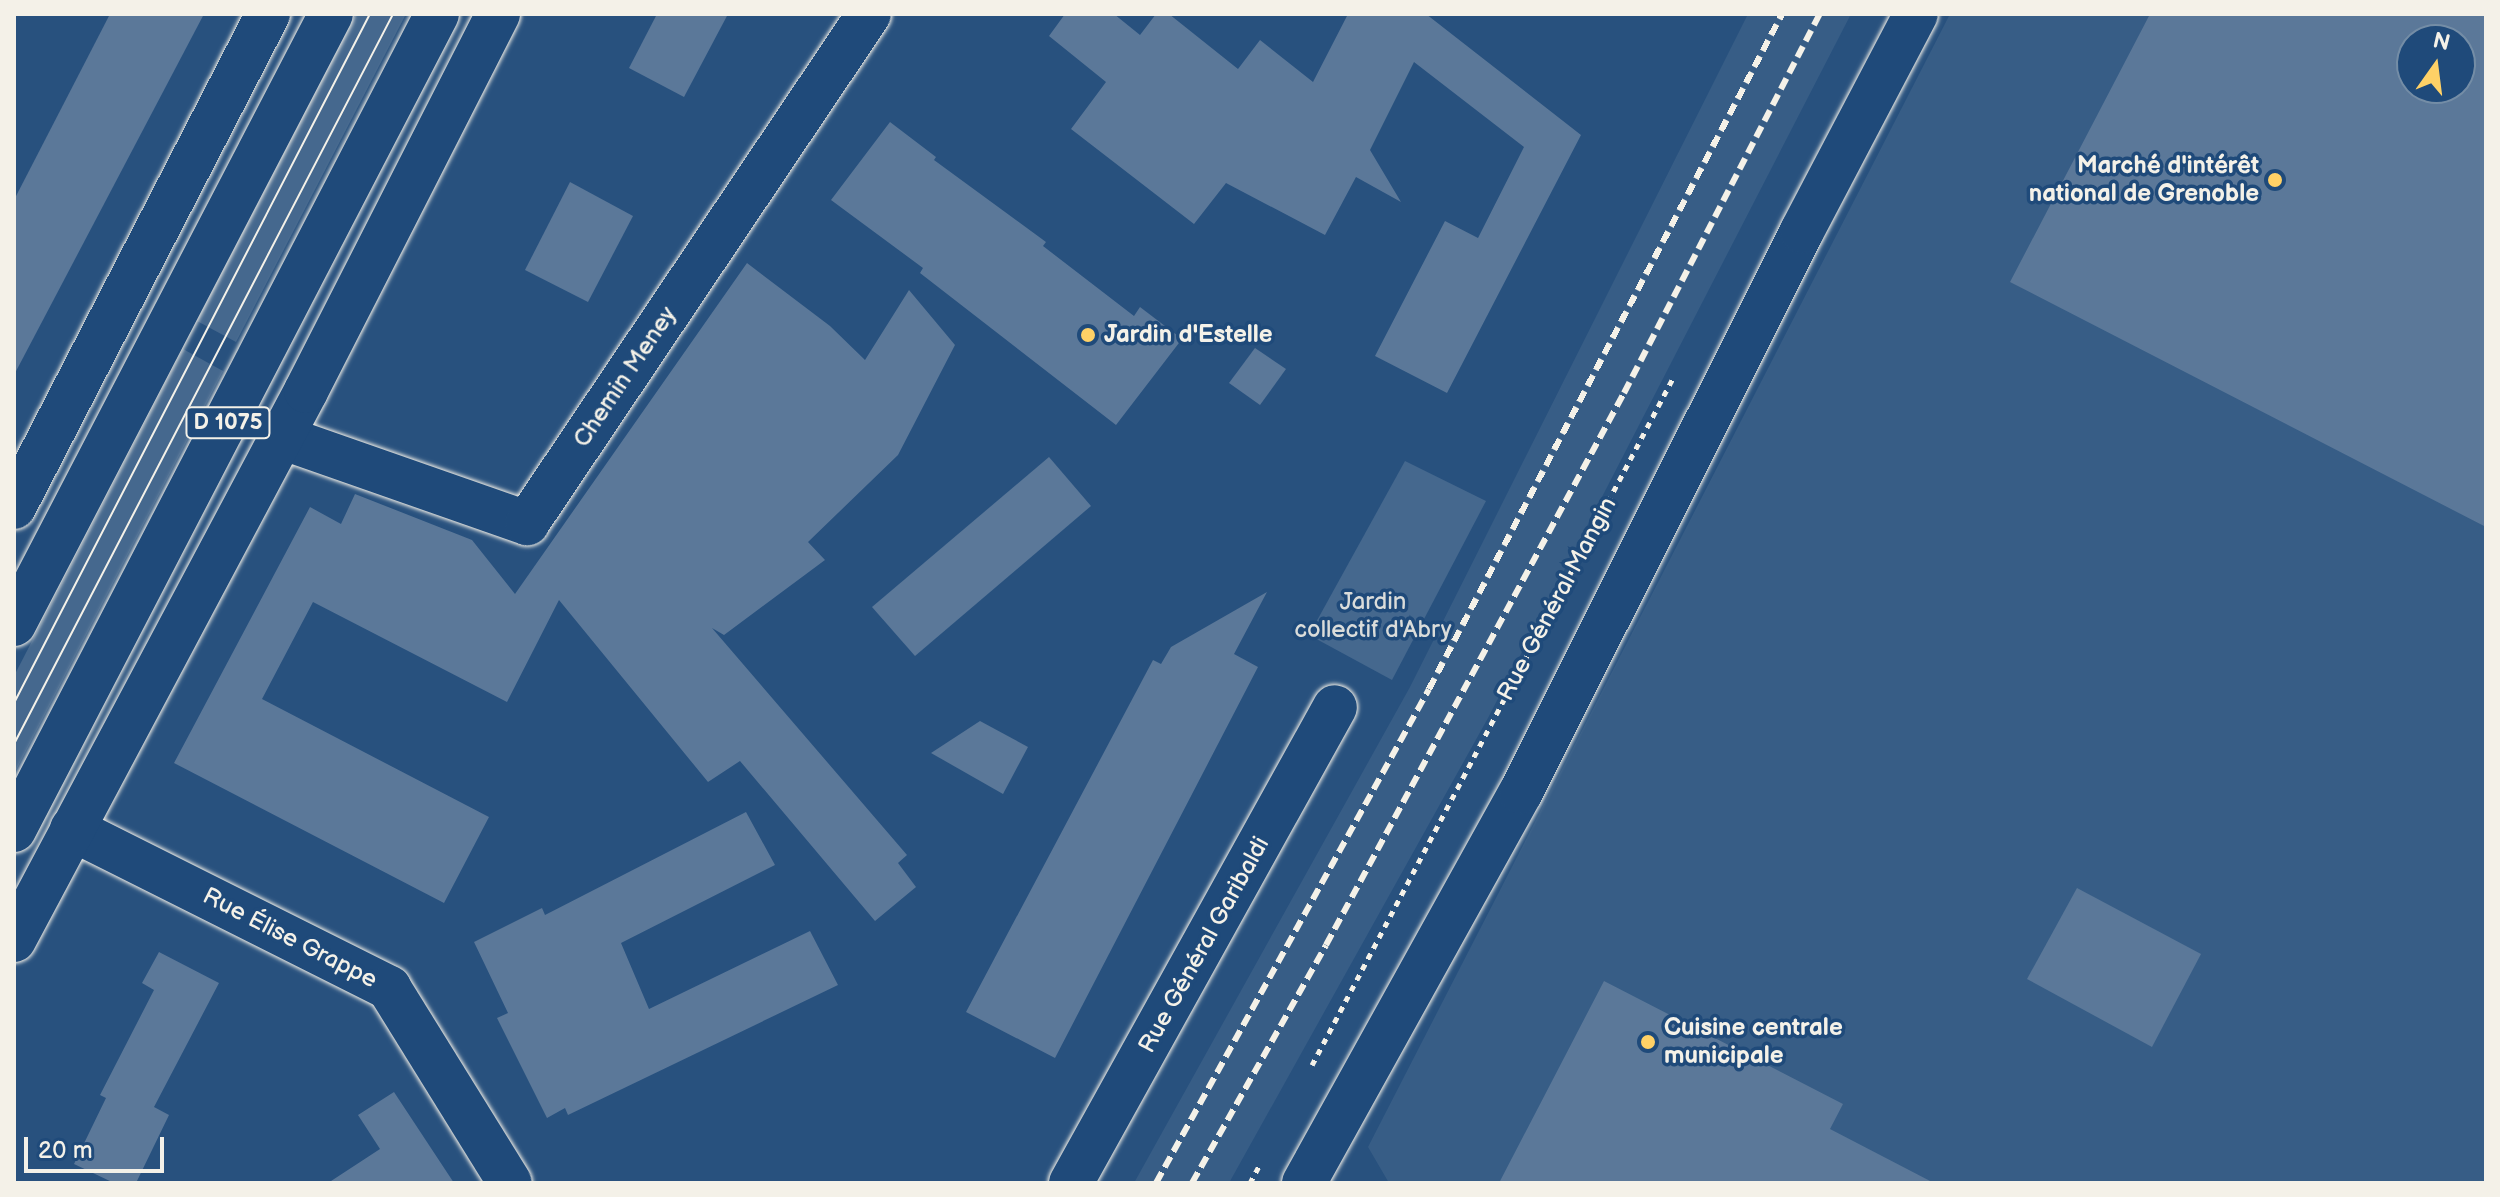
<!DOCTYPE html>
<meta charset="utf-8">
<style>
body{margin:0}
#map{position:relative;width:2500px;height:1197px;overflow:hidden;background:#28517e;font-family:"Balsamiq Sans",sans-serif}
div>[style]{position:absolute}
.built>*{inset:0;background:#375d86}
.green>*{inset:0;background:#45688e}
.building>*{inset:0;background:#5b7899}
.path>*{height:5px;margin-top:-2.5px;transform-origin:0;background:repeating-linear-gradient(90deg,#f4f1e8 0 6px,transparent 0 12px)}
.roads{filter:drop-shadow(0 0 2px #f4f1e8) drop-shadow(0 0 2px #f4f1e8)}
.minor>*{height:44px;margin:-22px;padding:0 22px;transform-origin:22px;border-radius:22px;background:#1f4a7a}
.major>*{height:44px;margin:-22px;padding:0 22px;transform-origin:22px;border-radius:22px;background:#1f4a7a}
.tram>*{height:2px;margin:-1px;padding:0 1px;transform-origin:1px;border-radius:1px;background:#f4f1e8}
.rail>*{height:6px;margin-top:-3px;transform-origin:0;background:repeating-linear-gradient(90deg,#f4f1e8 0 12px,transparent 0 18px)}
.dots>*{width:22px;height:22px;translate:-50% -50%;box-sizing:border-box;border:4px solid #1f4a7a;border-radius:50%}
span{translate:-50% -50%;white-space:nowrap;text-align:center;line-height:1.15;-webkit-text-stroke:7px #1f4a7a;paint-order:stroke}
.shield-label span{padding:2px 6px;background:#1f4a7a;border:2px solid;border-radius:6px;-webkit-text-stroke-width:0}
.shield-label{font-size:22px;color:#f4f1e8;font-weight:700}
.poi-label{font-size:24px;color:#f4f1e8;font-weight:700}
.right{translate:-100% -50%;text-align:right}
.left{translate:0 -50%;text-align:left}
.street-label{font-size:24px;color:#f4f1e8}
.park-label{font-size:24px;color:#dadcda}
.frame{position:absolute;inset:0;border:16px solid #f4f1e8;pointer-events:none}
.north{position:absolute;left:2396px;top:24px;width:80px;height:80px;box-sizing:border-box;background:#1f4a7a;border:2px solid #748da6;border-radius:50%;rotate:14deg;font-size:22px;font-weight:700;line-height:32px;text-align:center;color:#f4f1e8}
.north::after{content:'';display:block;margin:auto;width:28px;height:36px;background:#ffd166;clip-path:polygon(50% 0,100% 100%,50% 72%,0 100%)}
.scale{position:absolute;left:24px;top:1137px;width:140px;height:36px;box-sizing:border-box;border:4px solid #f4f1e8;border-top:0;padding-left:10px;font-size:24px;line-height:28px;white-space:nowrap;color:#f4f1e8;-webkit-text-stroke:6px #1f4a7a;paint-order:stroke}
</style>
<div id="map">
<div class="built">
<div style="clip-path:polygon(1748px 14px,1851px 14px,1488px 718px,1229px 1183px,1134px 1183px,1410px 687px)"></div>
<div style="clip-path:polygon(evenodd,1950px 14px,2486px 14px,2486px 1183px,1389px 1183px,1368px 1147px,1950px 14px,2412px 40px,2460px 40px,2460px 88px,2412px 88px,2412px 40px)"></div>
</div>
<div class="green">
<div style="clip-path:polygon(356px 14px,406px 14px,236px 342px,197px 321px)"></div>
<div style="clip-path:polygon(183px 349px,223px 371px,14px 774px,14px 676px)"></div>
<div style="clip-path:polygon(1405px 461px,1486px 501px,1392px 680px,1309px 635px)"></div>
</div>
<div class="building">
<div style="clip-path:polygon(110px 14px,204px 14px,14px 375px,14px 200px)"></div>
<div style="clip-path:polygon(657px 14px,728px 14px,684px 97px,629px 68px)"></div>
<div style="clip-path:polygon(1065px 14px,1114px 14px,1140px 35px,1156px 14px,1169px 14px,1238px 69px,1260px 40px,1313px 82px,1348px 14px,1426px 14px,1581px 135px,1447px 393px,1375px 356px,1445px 221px,1478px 238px,1524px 147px,1414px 62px,1370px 150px,1401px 202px,1356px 177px,1325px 235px,1226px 183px,1194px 224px,1071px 129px,1106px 82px,1049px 36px)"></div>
<div style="clip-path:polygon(evenodd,2150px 14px,2486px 14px,2486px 527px,2010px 282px,2150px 14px,2412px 40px,2460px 40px,2460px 88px,2412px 88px,2412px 40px)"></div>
<div style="clip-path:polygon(890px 122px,936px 157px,934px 160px,1046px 242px,1043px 246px,1134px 316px,1140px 307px,1182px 339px,1116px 425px,920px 273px,923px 268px,831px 200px)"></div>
<div style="clip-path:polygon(570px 182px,633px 216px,588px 302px,525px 270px)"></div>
<div style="clip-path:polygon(747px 263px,830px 326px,865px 360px,909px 290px,955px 345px,898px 455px,808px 542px,825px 560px,724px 635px,712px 628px,907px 855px,898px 863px,916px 887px,875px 921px,740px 761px,708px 782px,559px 600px,507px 702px,313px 602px,262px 699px,489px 817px,444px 903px,174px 763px,310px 507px,341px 524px,355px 494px,472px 540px,515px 594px)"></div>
<div style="clip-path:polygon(1255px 348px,1286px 369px,1260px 405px,1229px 383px)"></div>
<div style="clip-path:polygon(1049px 457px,1091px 506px,915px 656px,872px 607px)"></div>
<div style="clip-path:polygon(1267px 592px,1234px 654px,1258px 667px,1055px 1058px,966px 1012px,1153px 660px,1161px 664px,1171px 647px)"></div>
<div style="clip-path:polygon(980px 721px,1028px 747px,1003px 794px,931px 753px)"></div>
<div style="clip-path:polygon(746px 812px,775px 865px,621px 943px,649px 1009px,810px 931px,838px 985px,568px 1115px,565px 1108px,547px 1118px,497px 1018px,508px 1013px,474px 942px,542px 908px,545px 915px)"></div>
<div style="clip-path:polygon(2077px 888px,2201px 954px,2152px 1047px,2027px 979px)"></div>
<div style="clip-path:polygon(159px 952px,219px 983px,154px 1107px,169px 1115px,136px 1183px,114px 1183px,74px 1164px,106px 1098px,100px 1095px,154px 990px,142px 983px)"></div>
<div style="clip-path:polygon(1604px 981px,1843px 1104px,1830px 1129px,1934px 1183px,1499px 1183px)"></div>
<div style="clip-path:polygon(394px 1092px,454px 1183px,328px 1183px,380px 1149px,358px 1115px)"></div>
</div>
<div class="path">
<div style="left:1312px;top:1065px;width:778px;rotate:-62.28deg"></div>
<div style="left:1250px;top:1183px;width:19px;rotate:-62deg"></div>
</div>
<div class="roads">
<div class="minor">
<div style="left:281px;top:437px;width:261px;rotate:19.3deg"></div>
<div style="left:527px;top:523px;width:613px;rotate:-56.1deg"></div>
<div style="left:14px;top:507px;width:555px;rotate:-62.74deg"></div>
<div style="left:72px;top:829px;width:355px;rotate:26.6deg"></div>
<div style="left:389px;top:988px;width:229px;rotate:58.2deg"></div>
<div style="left:14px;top:940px;width:622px;rotate:-61.99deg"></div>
<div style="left:306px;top:391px;width:423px;rotate:-63deg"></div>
<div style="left:1071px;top:1183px;width:544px;rotate:-60.99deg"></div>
<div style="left:1304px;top:1183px;width:447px;rotate:-61deg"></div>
<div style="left:1521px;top:792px;width:627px;rotate:-63.39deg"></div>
<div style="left:1802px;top:231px;width:245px;rotate:-62.3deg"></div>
</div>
<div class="major">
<div style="left:14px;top:624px;width:687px;rotate:-62.54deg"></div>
<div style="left:14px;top:830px;width:919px;rotate:-62.6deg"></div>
</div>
</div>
<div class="tram">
<div style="left:14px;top:703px;width:776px;rotate:-62.68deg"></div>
<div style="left:14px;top:744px;width:823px;rotate:-62.56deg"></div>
</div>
<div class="rail">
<div style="left:1156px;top:1183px;width:564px;rotate:-61.07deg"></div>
<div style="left:1429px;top:689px;width:762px;rotate:-62.39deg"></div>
<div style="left:1192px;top:1183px;width:273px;rotate:-60.6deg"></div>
<div style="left:1326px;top:945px;width:627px;rotate:-61.64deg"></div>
<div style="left:1624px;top:393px;width:427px;rotate:-62.7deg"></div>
</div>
<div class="dots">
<div style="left:2275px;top:180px;background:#ffd166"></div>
<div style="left:1088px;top:335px;background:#ffd166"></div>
<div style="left:1648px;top:1042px;background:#ffd166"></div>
</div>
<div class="shield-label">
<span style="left:228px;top:423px">D 1075</span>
</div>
<div class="poi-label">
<span class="right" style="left:2259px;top:180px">Marché d'intérêt<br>national de Grenoble</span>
<span class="left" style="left:1104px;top:335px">Jardin d'Estelle</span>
<span class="left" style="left:1664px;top:1042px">Cuisine centrale<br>municipale</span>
</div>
<div class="street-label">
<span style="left:625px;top:377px;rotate:-56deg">Chemin Meney</span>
<span style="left:1557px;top:599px;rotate:-62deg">Rue Général Mangin</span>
<span style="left:290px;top:938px;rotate:27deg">Rue Élise Grappe</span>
<span style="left:1204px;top:945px;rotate:-61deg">Rue Général Garibaldi</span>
</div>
<div class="park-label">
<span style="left:1373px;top:616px">Jardin<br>collectif d'Abry</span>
</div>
<div class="frame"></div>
<div class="north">N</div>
<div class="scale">20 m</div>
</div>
